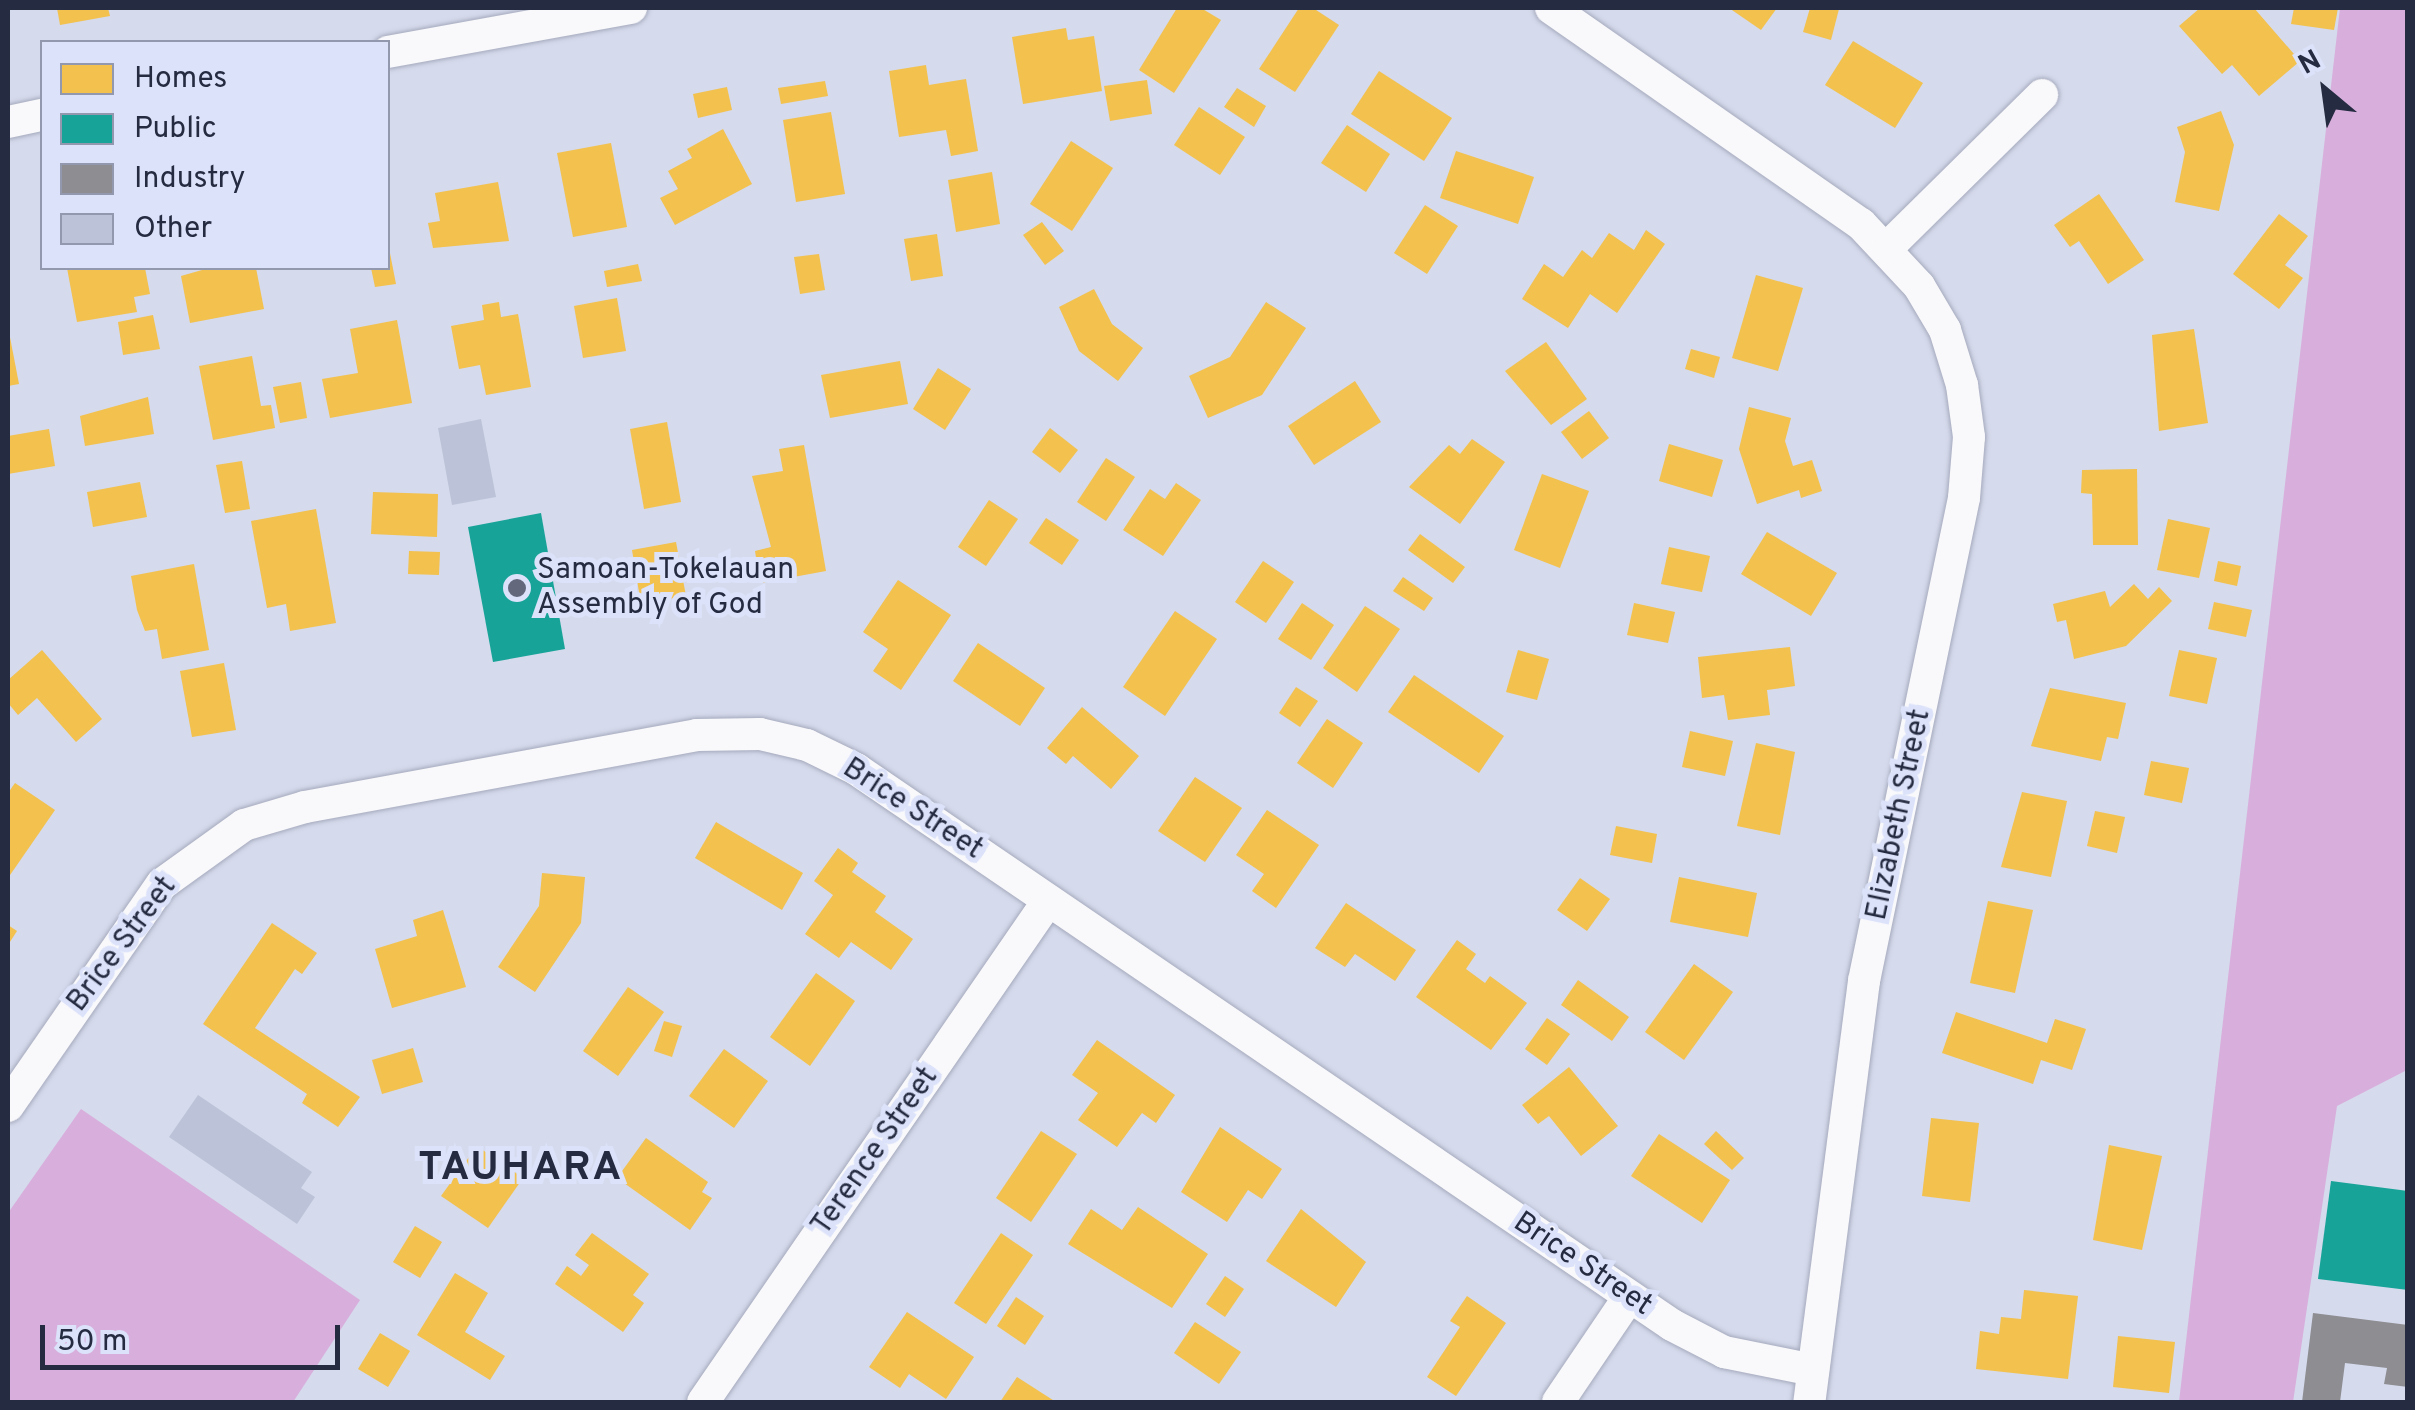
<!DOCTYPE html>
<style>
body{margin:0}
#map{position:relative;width:2415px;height:1410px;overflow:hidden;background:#d5daec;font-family:Overpass,sans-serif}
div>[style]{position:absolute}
.green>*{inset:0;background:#d8aedc}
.homes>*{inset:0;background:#f2c14e}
.public>*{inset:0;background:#17a398}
.industry>*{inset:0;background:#8d8d92}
.building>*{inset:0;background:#bcc3d9}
.roads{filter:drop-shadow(0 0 2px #a5aabc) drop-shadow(0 0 2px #a5aabc)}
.minor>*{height:32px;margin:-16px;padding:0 16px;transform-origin:16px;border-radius:16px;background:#f9f9fc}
.dots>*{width:28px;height:28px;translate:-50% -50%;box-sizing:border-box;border:5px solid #dbe2f9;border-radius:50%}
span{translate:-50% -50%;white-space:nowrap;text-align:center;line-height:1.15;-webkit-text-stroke:10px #dbe2f9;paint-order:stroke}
.poi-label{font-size:30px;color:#252b40}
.left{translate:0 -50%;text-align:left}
.street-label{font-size:30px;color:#252b40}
.district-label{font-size:40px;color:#252b40;font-weight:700;letter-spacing:2.5px}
.frame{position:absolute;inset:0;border:10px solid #252b40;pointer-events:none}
.legend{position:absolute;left:40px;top:40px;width:350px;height:230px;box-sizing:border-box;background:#dbe2f9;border:2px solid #9299af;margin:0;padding:12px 18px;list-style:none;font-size:30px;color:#252b40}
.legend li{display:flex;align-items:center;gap:20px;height:50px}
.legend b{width:50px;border:2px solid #9299af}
.north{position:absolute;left:2275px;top:40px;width:100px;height:100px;-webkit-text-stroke:8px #dbe2f9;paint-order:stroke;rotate:331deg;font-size:28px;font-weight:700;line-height:40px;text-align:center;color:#252b40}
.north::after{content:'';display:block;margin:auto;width:35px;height:45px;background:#252b40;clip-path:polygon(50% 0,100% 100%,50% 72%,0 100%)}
.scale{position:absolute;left:40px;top:1325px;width:300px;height:45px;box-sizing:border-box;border:5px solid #252b40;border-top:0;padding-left:12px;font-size:30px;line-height:35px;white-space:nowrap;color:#252b40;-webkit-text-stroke:8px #dbe2f9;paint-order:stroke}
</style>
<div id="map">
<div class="green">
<div style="clip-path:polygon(2340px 8px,2407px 8px,2407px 1070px,2337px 1106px,2293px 1402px,2179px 1402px)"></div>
<div style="clip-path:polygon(81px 1109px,360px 1300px,293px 1402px,8px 1402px,8px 1213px)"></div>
</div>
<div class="homes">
<div style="clip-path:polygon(57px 8px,108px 8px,110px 16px,60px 25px)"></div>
<div style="clip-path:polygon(1177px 8px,1201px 8px,1221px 20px,1174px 93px,1139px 70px)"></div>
<div style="clip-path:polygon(1299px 8px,1313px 8px,1339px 25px,1295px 92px,1259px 69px)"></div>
<div style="clip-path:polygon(1729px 8px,1777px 8px,1761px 30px)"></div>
<div style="clip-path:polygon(1810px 8px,1839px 9px,1831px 40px,1803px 32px)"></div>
<div style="clip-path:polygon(2200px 8px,2254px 8px,2300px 61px,2259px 96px,2232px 65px,2222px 74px,2179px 26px)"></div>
<div style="clip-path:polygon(2294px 8px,2338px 8px,2334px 30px,2291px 24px)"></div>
<div style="clip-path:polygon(1066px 28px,1068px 40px,1094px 36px,1102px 91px,1023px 104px,1012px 37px)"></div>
<div style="clip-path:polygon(1853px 41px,1923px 83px,1895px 128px,1825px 85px)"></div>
<div style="clip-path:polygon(926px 65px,929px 85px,966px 79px,978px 151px,951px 156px,946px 130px,899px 137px,889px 71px)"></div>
<div style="clip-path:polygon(1379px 71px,1452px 118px,1424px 161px,1351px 114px)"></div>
<div style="clip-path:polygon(1147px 80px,1152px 114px,1110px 121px,1104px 86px)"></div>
<div style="clip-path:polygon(825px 81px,828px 96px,781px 104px,778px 88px)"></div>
<div style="clip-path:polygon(727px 87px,732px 110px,698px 118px,693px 94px)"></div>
<div style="clip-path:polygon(1237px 88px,1266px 106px,1254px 127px,1224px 107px)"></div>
<div style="clip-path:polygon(1199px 107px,1245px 137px,1220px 175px,1174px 145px)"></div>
<div style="clip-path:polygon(2221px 111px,2234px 145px,2219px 211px,2175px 202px,2185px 152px,2177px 127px)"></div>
<div style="clip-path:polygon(831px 112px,845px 194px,796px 202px,783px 120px)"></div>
<div style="clip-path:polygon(1347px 125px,1390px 154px,1366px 192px,1321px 163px)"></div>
<div style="clip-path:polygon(723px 129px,752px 184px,675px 225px,660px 198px,678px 189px,668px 171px,692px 158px,687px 149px)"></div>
<div style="clip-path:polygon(1071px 141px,1113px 168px,1072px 231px,1030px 204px)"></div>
<div style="clip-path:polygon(611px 143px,627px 227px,573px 237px,557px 153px)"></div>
<div style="clip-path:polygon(1456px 151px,1534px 177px,1518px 224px,1440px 198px)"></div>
<div style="clip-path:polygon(992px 172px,1000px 224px,956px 232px,948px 180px)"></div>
<div style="clip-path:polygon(498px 182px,509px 241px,433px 248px,428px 223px,440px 221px,435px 193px)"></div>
<div style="clip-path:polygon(2099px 194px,2144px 260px,2108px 284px,2079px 241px,2070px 247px,2054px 225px)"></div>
<div style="clip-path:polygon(1425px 205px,1458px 226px,1427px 274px,1394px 253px)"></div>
<div style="clip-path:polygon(2279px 214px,2308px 236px,2285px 265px,2303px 278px,2279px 309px,2233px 274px)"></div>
<div style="clip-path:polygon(1042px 222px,1064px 251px,1045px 265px,1023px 235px)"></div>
<div style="clip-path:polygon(1646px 230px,1665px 244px,1617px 313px,1590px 294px,1568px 328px,1522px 299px,1544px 264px,1563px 277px,1582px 250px,1592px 258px,1609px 233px,1634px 250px)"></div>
<div style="clip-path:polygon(937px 234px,943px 276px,911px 281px,904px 239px)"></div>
<div style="clip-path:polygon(389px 248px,396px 284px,375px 287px,371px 268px,388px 268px)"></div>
<div style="clip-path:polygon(819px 254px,825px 290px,800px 294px,794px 257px)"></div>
<div style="clip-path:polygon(638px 264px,642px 281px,607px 287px,604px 271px)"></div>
<div style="clip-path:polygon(67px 268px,145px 268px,150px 294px,134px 297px,137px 312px,77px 322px)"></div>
<div style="clip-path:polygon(209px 268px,256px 268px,264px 309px,190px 323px,181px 276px)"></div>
<div style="clip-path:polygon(1756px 275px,1803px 288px,1778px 371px,1732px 358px)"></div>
<div style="clip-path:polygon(1094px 289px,1112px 324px,1143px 348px,1118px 381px,1079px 351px,1059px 307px)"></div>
<div style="clip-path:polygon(617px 298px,626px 351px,583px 358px,574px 306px)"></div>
<div style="clip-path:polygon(499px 302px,501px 317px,518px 314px,531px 387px,486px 395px,480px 365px,459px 369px,451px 326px,484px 320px,482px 305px)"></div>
<div style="clip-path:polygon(1266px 302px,1306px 328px,1262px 395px,1208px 418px,1189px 376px,1230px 357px)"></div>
<div style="clip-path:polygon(153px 315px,160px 349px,123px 355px,118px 322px)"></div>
<div style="clip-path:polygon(397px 320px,412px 403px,330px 418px,322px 379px,358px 373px,350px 329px)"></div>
<div style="clip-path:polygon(2194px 329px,2208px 423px,2159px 431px,2152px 335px)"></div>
<div style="clip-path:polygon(9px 332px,19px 384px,8px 386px,8px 333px)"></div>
<div style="clip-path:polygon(1546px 342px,1587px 399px,1551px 425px,1505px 371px)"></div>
<div style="clip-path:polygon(1691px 349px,1720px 357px,1714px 378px,1685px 369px)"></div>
<div style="clip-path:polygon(252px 356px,261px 406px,271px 405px,275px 428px,213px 440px,199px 366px)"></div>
<div style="clip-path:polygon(900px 361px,908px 404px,830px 418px,821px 375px)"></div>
<div style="clip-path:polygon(938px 368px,971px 389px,945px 430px,913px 409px)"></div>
<div style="clip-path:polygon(1355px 381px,1381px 422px,1314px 465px,1288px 426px)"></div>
<div style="clip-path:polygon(301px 382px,307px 418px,280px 423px,273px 387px)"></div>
<div style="clip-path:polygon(148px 397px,154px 434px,85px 446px,80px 416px)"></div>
<div style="clip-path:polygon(1749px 407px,1791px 418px,1785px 441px,1793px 466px,1812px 460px,1822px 491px,1801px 498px,1799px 490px,1757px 504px,1739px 449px)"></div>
<div style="clip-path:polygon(1589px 411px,1609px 438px,1582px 459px,1561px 432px)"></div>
<div style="clip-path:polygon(667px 422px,681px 502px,644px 509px,630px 429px)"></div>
<div style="clip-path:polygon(1050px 428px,1078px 450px,1060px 473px,1032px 452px)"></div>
<div style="clip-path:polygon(49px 429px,55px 466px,8px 474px,8px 436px)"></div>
<div style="clip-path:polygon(1472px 439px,1505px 462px,1460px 524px,1409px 487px,1449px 445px,1460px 454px)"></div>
<div style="clip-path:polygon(1669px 444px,1723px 460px,1712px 497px,1659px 481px)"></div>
<div style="clip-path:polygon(804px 445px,826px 571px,760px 583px,755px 551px,771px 547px,752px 476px,783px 471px,779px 449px)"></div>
<div style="clip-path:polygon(1106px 458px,1135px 477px,1106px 521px,1077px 502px)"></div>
<div style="clip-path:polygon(242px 461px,250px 509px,225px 513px,216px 465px)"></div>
<div style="clip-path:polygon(2137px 469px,2138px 545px,2093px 545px,2092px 494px,2081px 493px,2082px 470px)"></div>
<div style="clip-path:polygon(1542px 474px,1589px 491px,1560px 568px,1514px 550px)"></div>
<div style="clip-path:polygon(140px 482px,147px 517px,93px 527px,87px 492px)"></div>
<div style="clip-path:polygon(1176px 483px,1201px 500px,1163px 556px,1123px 530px,1150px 489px,1165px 499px)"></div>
<div style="clip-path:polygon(373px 492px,438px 494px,437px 537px,371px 534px)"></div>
<div style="clip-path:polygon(989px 500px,1018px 519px,986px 566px,958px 547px)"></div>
<div style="clip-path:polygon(316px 509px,336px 623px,290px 631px,286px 604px,267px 608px,251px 521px)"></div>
<div style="clip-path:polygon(1046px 518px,1079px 540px,1062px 565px,1029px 543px)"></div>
<div style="clip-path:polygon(2168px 519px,2210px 528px,2199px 578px,2157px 570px)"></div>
<div style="clip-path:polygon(1767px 532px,1837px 573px,1811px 616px,1741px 574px)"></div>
<div style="clip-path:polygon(1420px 534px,1465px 567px,1453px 583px,1408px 550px)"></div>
<div style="clip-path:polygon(676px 542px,686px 596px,641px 604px,632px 550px)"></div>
<div style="clip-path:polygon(1669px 547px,1710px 556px,1702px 592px,1661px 584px)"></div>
<div style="clip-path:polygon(409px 551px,440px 552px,439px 575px,408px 574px)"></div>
<div style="clip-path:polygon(1263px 561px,1294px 582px,1266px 623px,1235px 602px)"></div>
<div style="clip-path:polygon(2218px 561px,2241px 566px,2237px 586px,2214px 581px)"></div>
<div style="clip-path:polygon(194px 564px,209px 650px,162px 659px,157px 629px,145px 631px,137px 610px,131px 576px)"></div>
<div style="clip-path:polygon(1403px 577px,1433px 598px,1424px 611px,1393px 591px)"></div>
<div style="clip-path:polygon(898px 580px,951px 615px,901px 690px,873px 671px,888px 649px,863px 632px)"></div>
<div style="clip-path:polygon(2134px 584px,2148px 599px,2159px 587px,2172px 601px,2126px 646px,2074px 659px,2066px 620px,2057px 622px,2053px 604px,2105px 591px,2110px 607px)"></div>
<div style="clip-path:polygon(2214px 602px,2252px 610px,2246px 637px,2208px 629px)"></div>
<div style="clip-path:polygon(1302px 603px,1334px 625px,1311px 660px,1278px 639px)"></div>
<div style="clip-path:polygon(1634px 603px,1675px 612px,1668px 643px,1627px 635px)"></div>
<div style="clip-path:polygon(1365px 606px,1400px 629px,1357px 692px,1323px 668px)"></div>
<div style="clip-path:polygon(1175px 611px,1217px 639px,1165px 716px,1123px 687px)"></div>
<div style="clip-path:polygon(978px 643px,1045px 688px,1020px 726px,953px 681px)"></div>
<div style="clip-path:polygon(1790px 647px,1795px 686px,1767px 690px,1770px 715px,1728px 720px,1724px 695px,1702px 698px,1698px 657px)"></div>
<div style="clip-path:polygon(42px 650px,102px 719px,76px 742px,37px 698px,18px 715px,8px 703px,8px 680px)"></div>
<div style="clip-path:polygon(1518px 650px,1549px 659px,1537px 700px,1506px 692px)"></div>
<div style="clip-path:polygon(2179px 650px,2217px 658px,2207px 704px,2169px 696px)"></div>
<div style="clip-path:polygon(224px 663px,236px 730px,192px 737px,180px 671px)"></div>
<div style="clip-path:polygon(1414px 675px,1504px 736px,1479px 773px,1388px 712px)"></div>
<div style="clip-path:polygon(1296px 687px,1318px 701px,1300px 727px,1279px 713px)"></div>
<div style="clip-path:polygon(2050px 688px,2126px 703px,2118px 739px,2107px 737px,2101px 761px,2031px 746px)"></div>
<div style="clip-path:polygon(1082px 707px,1139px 756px,1111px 789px,1073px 756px,1066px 764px,1047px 748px)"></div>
<div style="clip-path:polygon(1327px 719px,1363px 743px,1333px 788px,1297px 763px)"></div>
<div style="clip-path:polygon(1690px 731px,1733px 741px,1725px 776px,1682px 767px)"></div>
<div style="clip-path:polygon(1756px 743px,1795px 752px,1780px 835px,1737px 826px)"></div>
<div style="clip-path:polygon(2151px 761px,2189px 768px,2182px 803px,2144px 795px)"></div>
<div style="clip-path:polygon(1195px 777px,1242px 808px,1205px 862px,1158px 831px)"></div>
<div style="clip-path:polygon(15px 783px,55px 810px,8px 878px,8px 793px)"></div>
<div style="clip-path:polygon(2022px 792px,2067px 801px,2051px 877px,2001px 867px)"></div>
<div style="clip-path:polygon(1267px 810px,1319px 845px,1276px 908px,1252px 891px,1264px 874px,1236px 855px)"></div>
<div style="clip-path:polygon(2095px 811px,2125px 817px,2117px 853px,2087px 846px)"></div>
<div style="clip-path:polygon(716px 822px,803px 873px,782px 910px,695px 858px)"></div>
<div style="clip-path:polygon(1616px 826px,1657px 834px,1652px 863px,1610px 855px)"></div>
<div style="clip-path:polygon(838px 848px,858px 863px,852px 872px,886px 896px,875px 912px,913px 939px,891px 970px,851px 942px,839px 958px,805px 934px,833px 895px,814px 881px)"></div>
<div style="clip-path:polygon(542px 873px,585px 877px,581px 923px,535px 992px,498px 967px,539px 906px)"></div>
<div style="clip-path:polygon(1679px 877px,1757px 893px,1748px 937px,1670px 922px)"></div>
<div style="clip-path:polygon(1580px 878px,1610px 899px,1587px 931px,1557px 910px)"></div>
<div style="clip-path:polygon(1988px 901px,2033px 910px,2015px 993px,1970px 983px)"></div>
<div style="clip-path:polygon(1346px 903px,1416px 950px,1395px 981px,1355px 954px,1345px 967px,1315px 948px)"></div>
<div style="clip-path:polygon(443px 910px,466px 987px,392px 1008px,375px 949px,417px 936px,413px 920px)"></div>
<div style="clip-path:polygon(272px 923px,317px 953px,302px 974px,295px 969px,255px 1028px,360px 1097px,338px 1127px,302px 1103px,307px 1094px,203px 1024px)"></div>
<div style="clip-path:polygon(8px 925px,17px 931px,8px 945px)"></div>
<div style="clip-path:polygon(1457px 940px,1476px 954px,1466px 969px,1485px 983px,1490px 976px,1527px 1003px,1491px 1050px,1416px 997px)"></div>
<div style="clip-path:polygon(1694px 964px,1733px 992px,1684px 1060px,1645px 1032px)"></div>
<div style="clip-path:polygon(816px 973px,855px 1001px,810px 1066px,770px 1037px)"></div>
<div style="clip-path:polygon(1578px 980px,1629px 1017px,1612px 1041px,1561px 1005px)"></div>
<div style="clip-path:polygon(628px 987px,664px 1012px,618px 1076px,583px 1051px)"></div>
<div style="clip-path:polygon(1956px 1012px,2047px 1043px,2055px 1019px,2086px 1029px,2072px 1070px,2041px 1060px,2033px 1084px,1942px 1053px)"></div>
<div style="clip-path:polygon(1547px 1018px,1570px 1034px,1547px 1065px,1525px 1049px)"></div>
<div style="clip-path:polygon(664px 1021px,682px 1026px,672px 1057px,654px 1051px)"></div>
<div style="clip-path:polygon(1097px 1040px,1175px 1095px,1156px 1123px,1142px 1113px,1117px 1147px,1078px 1120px,1098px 1093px,1072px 1075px)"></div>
<div style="clip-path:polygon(413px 1048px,423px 1082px,382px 1094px,372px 1060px)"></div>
<div style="clip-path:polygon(724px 1049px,768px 1081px,734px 1128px,689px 1096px)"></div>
<div style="clip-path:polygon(1569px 1067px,1618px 1126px,1581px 1156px,1549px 1116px,1538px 1124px,1522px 1105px)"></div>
<div style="clip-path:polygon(1931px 1118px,1979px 1123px,1970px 1202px,1922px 1196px)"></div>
<div style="clip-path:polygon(1220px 1127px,1282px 1169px,1262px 1199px,1248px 1190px,1227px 1222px,1181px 1192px)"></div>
<div style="clip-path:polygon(1041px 1131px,1077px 1154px,1031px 1222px,996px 1198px)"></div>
<div style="clip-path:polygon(1716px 1131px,1744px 1158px,1732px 1170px,1704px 1144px)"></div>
<div style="clip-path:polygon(1659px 1134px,1730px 1180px,1702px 1223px,1631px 1176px)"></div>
<div style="clip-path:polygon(646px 1138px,708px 1182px,702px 1192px,712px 1198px,690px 1230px,617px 1178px)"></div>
<div style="clip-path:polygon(2109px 1145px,2162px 1156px,2142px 1250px,2093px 1240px)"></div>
<div style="clip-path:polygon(477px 1146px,523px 1178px,488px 1228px,441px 1196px)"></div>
<div style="clip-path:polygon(1138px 1207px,1208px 1254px,1172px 1308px,1068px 1244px,1091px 1209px,1122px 1230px)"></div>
<div style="clip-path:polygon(1301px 1209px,1366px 1262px,1336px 1307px,1266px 1261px)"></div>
<div style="clip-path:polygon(415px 1226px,442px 1242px,420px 1278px,393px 1262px)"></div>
<div style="clip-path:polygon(592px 1233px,649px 1274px,633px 1295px,644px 1303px,623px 1332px,555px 1284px,567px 1266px,581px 1276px,589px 1265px,575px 1255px)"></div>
<div style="clip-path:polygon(1001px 1233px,1033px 1255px,986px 1324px,954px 1303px)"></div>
<div style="clip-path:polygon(455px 1273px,488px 1293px,465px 1332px,505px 1356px,490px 1380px,417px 1335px)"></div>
<div style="clip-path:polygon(1225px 1276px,1244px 1289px,1225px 1317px,1206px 1304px)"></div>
<div style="clip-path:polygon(2024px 1290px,2078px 1296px,2068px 1379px,1976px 1369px,1980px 1331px,1999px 1334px,2001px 1317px,2021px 1319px)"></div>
<div style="clip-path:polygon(1467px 1296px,1506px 1323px,1456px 1396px,1427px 1377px,1460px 1327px,1450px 1321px)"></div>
<div style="clip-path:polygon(1016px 1297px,1044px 1316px,1025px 1345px,997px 1326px)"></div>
<div style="clip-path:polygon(907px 1312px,974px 1357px,946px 1399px,909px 1374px,900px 1388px,869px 1367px)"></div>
<div style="clip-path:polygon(1195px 1322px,1241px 1352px,1219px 1384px,1174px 1353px)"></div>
<div style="clip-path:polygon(380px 1333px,410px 1351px,388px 1387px,358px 1369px)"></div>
<div style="clip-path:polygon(2118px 1336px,2175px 1342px,2169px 1393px,2113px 1387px)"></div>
<div style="clip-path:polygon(1017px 1377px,1056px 1402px,1000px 1402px)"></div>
</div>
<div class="public">
<div style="clip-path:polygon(541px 513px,565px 649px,493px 662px,468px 527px)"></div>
<div style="clip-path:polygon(2331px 1181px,2408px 1191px,2408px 1290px,2318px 1279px)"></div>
</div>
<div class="industry">
<div style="clip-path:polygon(2313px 1313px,2408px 1325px,2408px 1387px,2384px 1384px,2387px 1368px,2345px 1363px,2340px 1402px,2302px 1402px)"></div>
</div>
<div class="building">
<div style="clip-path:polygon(481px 419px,496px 497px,452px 505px,438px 428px)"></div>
<div style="clip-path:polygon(198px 1095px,312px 1172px,301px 1188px,315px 1197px,297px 1224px,169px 1137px)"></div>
</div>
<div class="roads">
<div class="minor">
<div style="left:1551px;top:8px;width:378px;rotate:34.9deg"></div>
<div style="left:1861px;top:224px;width:85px;rotate:46.9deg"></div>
<div style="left:1919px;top:286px;width:51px;rotate:59.4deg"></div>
<div style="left:1945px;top:330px;width:58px;rotate:72.8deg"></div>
<div style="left:1962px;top:385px;width:52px;rotate:82.3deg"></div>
<div style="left:1969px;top:437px;width:61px;rotate:94.7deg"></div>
<div style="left:1964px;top:498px;width:493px;rotate:101.7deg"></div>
<div style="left:1864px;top:981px;width:425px;rotate:97.4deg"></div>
<div style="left:388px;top:52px;width:247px;rotate:-10.3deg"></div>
<div style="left:8px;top:122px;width:35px;rotate:-12deg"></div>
<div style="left:1887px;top:248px;width:218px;rotate:-44.6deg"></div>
<div style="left:8px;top:1106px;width:270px;rotate:-55.3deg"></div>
<div style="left:162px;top:884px;width:101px;rotate:-35.7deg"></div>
<div style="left:244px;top:825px;width:64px;rotate:-16.4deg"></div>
<div style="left:305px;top:807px;width:399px;rotate:-10.4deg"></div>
<div style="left:697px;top:735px;width:63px;rotate:-0.9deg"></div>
<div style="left:760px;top:734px;width:48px;rotate:13.2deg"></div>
<div style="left:807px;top:745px;width:55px;rotate:26.1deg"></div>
<div style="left:856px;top:769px;width:987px;rotate:34.27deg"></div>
<div style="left:1672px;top:1325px;width:59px;rotate:27.4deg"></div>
<div style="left:1724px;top:1352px;width:91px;rotate:11.4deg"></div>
<div style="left:703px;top:1402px;width:608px;rotate:-55.45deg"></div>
<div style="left:1558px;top:1402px;width:127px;rotate:-55.9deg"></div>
</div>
</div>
<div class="dots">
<div style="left:517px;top:588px;background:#63687c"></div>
</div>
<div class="poi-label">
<span class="left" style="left:537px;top:588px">Samoan-Tokelauan<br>Assembly of God</span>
</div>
<div class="street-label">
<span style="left:912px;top:810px;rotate:33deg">Brice Street</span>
<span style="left:1900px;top:815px;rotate:-78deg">Elizabeth Street</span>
<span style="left:123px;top:945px;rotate:-53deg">Brice Street</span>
<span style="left:876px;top:1152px;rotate:-55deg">Terence Street</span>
<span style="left:1582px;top:1265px;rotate:34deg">Brice Street</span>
</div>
<div class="district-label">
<span style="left:521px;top:1169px">TAUHARA</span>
</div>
<div class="frame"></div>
<ul class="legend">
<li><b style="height:28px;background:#f2c14e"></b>Homes</li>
<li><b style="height:28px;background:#17a398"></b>Public</li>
<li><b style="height:28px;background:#8d8d92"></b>Industry</li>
<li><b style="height:28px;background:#bcc3d9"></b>Other</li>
</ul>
<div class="north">N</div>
<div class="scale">50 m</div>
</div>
